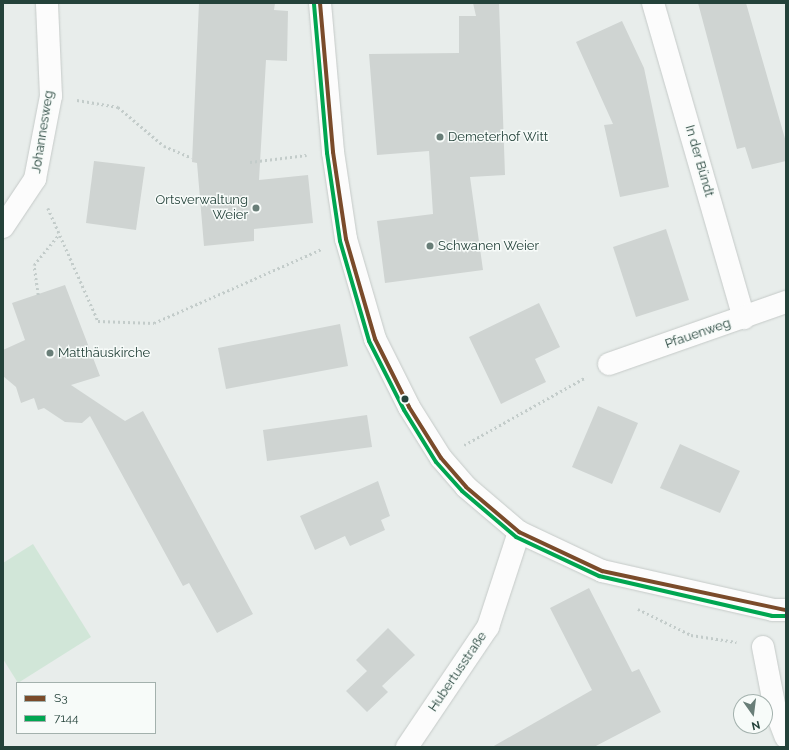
<!DOCTYPE html>
<meta charset="utf-8">
<style>
body{margin:0}
#map{position:relative;width:789px;height:750px;overflow:hidden;background:#e8edeb;font-family:Raleway,sans-serif}
div>[style]{position:absolute}
.green>*{inset:0;background:#d1e6d8}
.building>*{inset:0;background:#cfd4d2}
.path>*{height:2.5px;margin-top:-1.25px;transform-origin:0;background:repeating-linear-gradient(90deg,#c3ccca 0 2px,transparent 0 5px)}
.roads{filter:drop-shadow(0 0 1px #c5cac8) drop-shadow(0 0 1px #c5cac8)}
.minor>*{height:22px;margin:-11px;padding:0 11px;transform-origin:11px;border-radius:11px;background:#fcfcfc}
.bus-1>*{height:4px;margin:-2px;padding:0 2px;transform-origin:2px;border-radius:2px;background:#7a4b2a}
.bus-2>*{height:4px;margin:-2px;padding:0 2px;transform-origin:2px;border-radius:2px;background:#00a651}
.dots>*{width:11px;height:11px;translate:-50% -50%;box-sizing:border-box;border:2px solid #f7fbf9;border-radius:50%}
span{translate:-50% -50%;white-space:nowrap;text-align:center;line-height:1.15;-webkit-text-stroke:3px #f7fbf9;paint-order:stroke}
.street-label{font-size:13px;color:#24423a}
.poi-label{font-size:13px;color:#24423a}
.left{translate:0 -50%;text-align:left}
.right{translate:-100% -50%;text-align:right}
.frame{position:absolute;inset:0;border:4px solid #24423a;pointer-events:none}
.legend{position:absolute;left:16px;top:682px;width:140px;height:52px;box-sizing:border-box;background:#f7fbf9;border:1px solid #a3b1ad;margin:0;padding:5px 7px;list-style:none;font-size:12px;color:#24423a}
.legend li{display:flex;align-items:center;gap:8px;height:20px}
.legend b{width:20px;border:1px solid #a3b1ad}
.north{position:absolute;left:733px;top:694px;width:40px;height:40px;box-sizing:border-box;background:#f7fbf9;border:1px solid #a3b1ad;border-radius:50%;rotate:166deg;font-size:11px;font-weight:700;line-height:16px;text-align:center;color:#24423a}
.north::after{content:'';display:block;margin:auto;width:14px;height:18px;background:#697e78;clip-path:polygon(50% 0,100% 100%,50% 72%,0 100%)}
</style>
<div id="map">
<div class="green">
<div style="clip-path:polygon(33px 544px,91px 637px,18px 683px,3px 659px,3px 563px)"></div>
</div>
<div class="building">
<div style="clip-path:polygon(199px 3px,275px 3px,274px 10px,288px 11px,287px 61px,266px 60px,259px 180px,308px 175px,313px 223px,254px 229px,254px 241px,204px 246px,197px 163px,192px 162px)"></div>
<div style="clip-path:polygon(473px 3px,499px 3px,505px 175px,470px 177px,483px 270px,385px 283px,377px 221px,433px 214px,429px 151px,377px 155px,369px 54px,459px 53px,459px 16px,476px 16px)"></div>
<div style="clip-path:polygon(698px 3px,746px 3px,786px 142px,786px 161px,752px 169px,745px 147px,737px 149px)"></div>
<div style="clip-path:polygon(622px 21px,644px 68px,669px 187px,620px 197px,604px 125px,613px 124px,576px 42px)"></div>
<div style="clip-path:polygon(94px 161px,145px 167px,136px 230px,86px 223px)"></div>
<div style="clip-path:polygon(666px 229px,689px 300px,636px 317px,613px 247px)"></div>
<div style="clip-path:polygon(65px 285px,100px 376px,71px 385px,125px 421px,143px 411px,253px 614px,217px 633px,189px 583px,183px 586px,90px 416px,82px 423px,65px 422px,44px 408px,38px 410px,34px 398px,21px 403px,16px 387px,3px 376px,3px 350px,25px 340px,12px 303px)"></div>
<div style="clip-path:polygon(539px 303px,560px 347px,535px 359px,546px 382px,501px 404px,469px 337px)"></div>
<div style="clip-path:polygon(340px 324px,348px 366px,226px 389px,218px 348px)"></div>
<div style="clip-path:polygon(598px 406px,638px 423px,612px 484px,572px 467px)"></div>
<div style="clip-path:polygon(367px 415px,372px 447px,267px 461px,263px 430px)"></div>
<div style="clip-path:polygon(680px 444px,740px 471px,720px 513px,660px 488px)"></div>
<div style="clip-path:polygon(378px 481px,390px 516px,381px 520px,385px 530px,350px 546px,345px 536px,315px 550px,300px 516px)"></div>
<div style="clip-path:polygon(589px 588px,632px 672px,639px 669px,661px 712px,594px 747px,492px 747px,592px 690px,550px 608px)"></div>
<div style="clip-path:polygon(388px 628px,415px 655px,382px 686px,388px 692px,367px 712px,346px 691px,367px 671px,356px 660px)"></div>
</div>
<div class="path">
<div style="left:77px;top:100px;width:42px;rotate:9.7deg"></div>
<div style="left:118px;top:107px;width:60px;rotate:40.3deg"></div>
<div style="left:164px;top:146px;width:30px;rotate:23deg"></div>
<div style="left:250px;top:162px;width:57px;rotate:-7deg"></div>
<div style="left:48px;top:208px;width:124px;rotate:66.1deg"></div>
<div style="left:98px;top:321px;width:56px;rotate:2deg"></div>
<div style="left:154px;top:323px;width:184px;rotate:-23.8deg"></div>
<div style="left:38px;top:295px;width:30px;rotate:-98deg"></div>
<div style="left:34px;top:265px;width:40px;rotate:-51deg"></div>
<div style="left:464px;top:445px;width:140px;rotate:-29.1deg"></div>
<div style="left:638px;top:609px;width:59px;rotate:26.1deg"></div>
<div style="left:691px;top:635px;width:46px;rotate:8.8deg"></div>
</div>
<div class="roads">
<div class="minor">
<div style="left:320px;top:3px;width:150px;rotate:85deg"></div>
<div style="left:333px;top:152px;width:88px;rotate:81.5deg"></div>
<div style="left:346px;top:239px;width:104px;rotate:73.8deg"></div>
<div style="left:375px;top:339px;width:76px;rotate:63.4deg"></div>
<div style="left:409px;top:407px;width:60px;rotate:57.9deg"></div>
<div style="left:441px;top:458px;width:38px;rotate:49deg"></div>
<div style="left:466px;top:487px;width:70px;rotate:40.3deg"></div>
<div style="left:519px;top:532px;width:92px;rotate:25.2deg"></div>
<div style="left:602px;top:571px;width:175px;rotate:12.8deg"></div>
<div style="left:773px;top:610px;width:13px"></div>
<div style="left:653px;top:3px;width:328px;rotate:73.9deg"></div>
<div style="left:3px;top:227px;width:58px;rotate:-56.3deg"></div>
<div style="left:35px;top:179px;width:85px;rotate:-79.1deg"></div>
<div style="left:51px;top:96px;width:93px;rotate:-92.5deg"></div>
<div style="left:609px;top:364px;width:188px;rotate:-19.3deg"></div>
<div style="left:763px;top:647px;width:63px;rotate:79deg"></div>
<div style="left:775px;top:709px;width:30px;rotate:69deg"></div>
<div style="left:407px;top:747px;width:145px;rotate:-56deg"></div>
<div style="left:488px;top:627px;width:100px;rotate:-71.9deg"></div>
</div>
</div>
<div class="bus-1">
<div style="left:320px;top:3px;width:150px;rotate:85deg"></div>
<div style="left:333px;top:152px;width:88px;rotate:81.5deg"></div>
<div style="left:346px;top:239px;width:104px;rotate:73.8deg"></div>
<div style="left:375px;top:339px;width:76px;rotate:63.4deg"></div>
<div style="left:409px;top:407px;width:60px;rotate:57.9deg"></div>
<div style="left:441px;top:458px;width:38px;rotate:49deg"></div>
<div style="left:466px;top:487px;width:70px;rotate:40.3deg"></div>
<div style="left:519px;top:532px;width:92px;rotate:25.2deg"></div>
<div style="left:602px;top:571px;width:188px;rotate:12deg"></div>
</div>
<div class="bus-2">
<div style="left:314px;top:4px;width:150px;rotate:85deg"></div>
<div style="left:327px;top:153px;width:89px;rotate:81.6deg"></div>
<div style="left:340px;top:241px;width:104px;rotate:73.8deg"></div>
<div style="left:369px;top:341px;width:77px;rotate:63.1deg"></div>
<div style="left:404px;top:410px;width:61px;rotate:58.4deg"></div>
<div style="left:436px;top:462px;width:39px;rotate:48deg"></div>
<div style="left:462px;top:491px;width:71px;rotate:40.4deg"></div>
<div style="left:516px;top:537px;width:92px;rotate:25.2deg"></div>
<div style="left:599px;top:576px;width:178px;rotate:13deg"></div>
<div style="left:772px;top:616px;width:14px"></div>
</div>
<div class="dots">
<div style="left:440px;top:137px;background:#697e78"></div>
<div style="left:256px;top:208px;background:#697e78"></div>
<div style="left:430px;top:246px;background:#697e78"></div>
<div style="left:50px;top:353px;background:#697e78"></div>
<div style="left:405px;top:399px;background:#24423a"></div>
</div>
<div class="street-label">
<span style="left:43px;top:132px;rotate:-81deg">Johannesweg</span>
<span style="left:699px;top:161px;rotate:74deg">In der Bündt</span>
<span style="left:698px;top:334px;rotate:-19deg">Pfauenweg</span>
<span style="left:458px;top:672px;rotate:-56deg">Hubertusstraße</span>
</div>
<div class="poi-label">
<span class="left" style="left:448px;top:137px">Demeterhof Witt</span>
<span class="right" style="left:248px;top:208px">Ortsverwaltung<br>Weier</span>
<span class="left" style="left:438px;top:246px">Schwanen Weier</span>
<span class="left" style="left:58px;top:353px">Matthäuskirche</span>
</div>
<div class="frame"></div>
<ul class="legend">
<li><b style="height:5px;background:#7a4b2a"></b>S3</li>
<li><b style="height:5px;background:#00a651"></b>7144</li>
</ul>
<div class="north">N</div>
</div>
